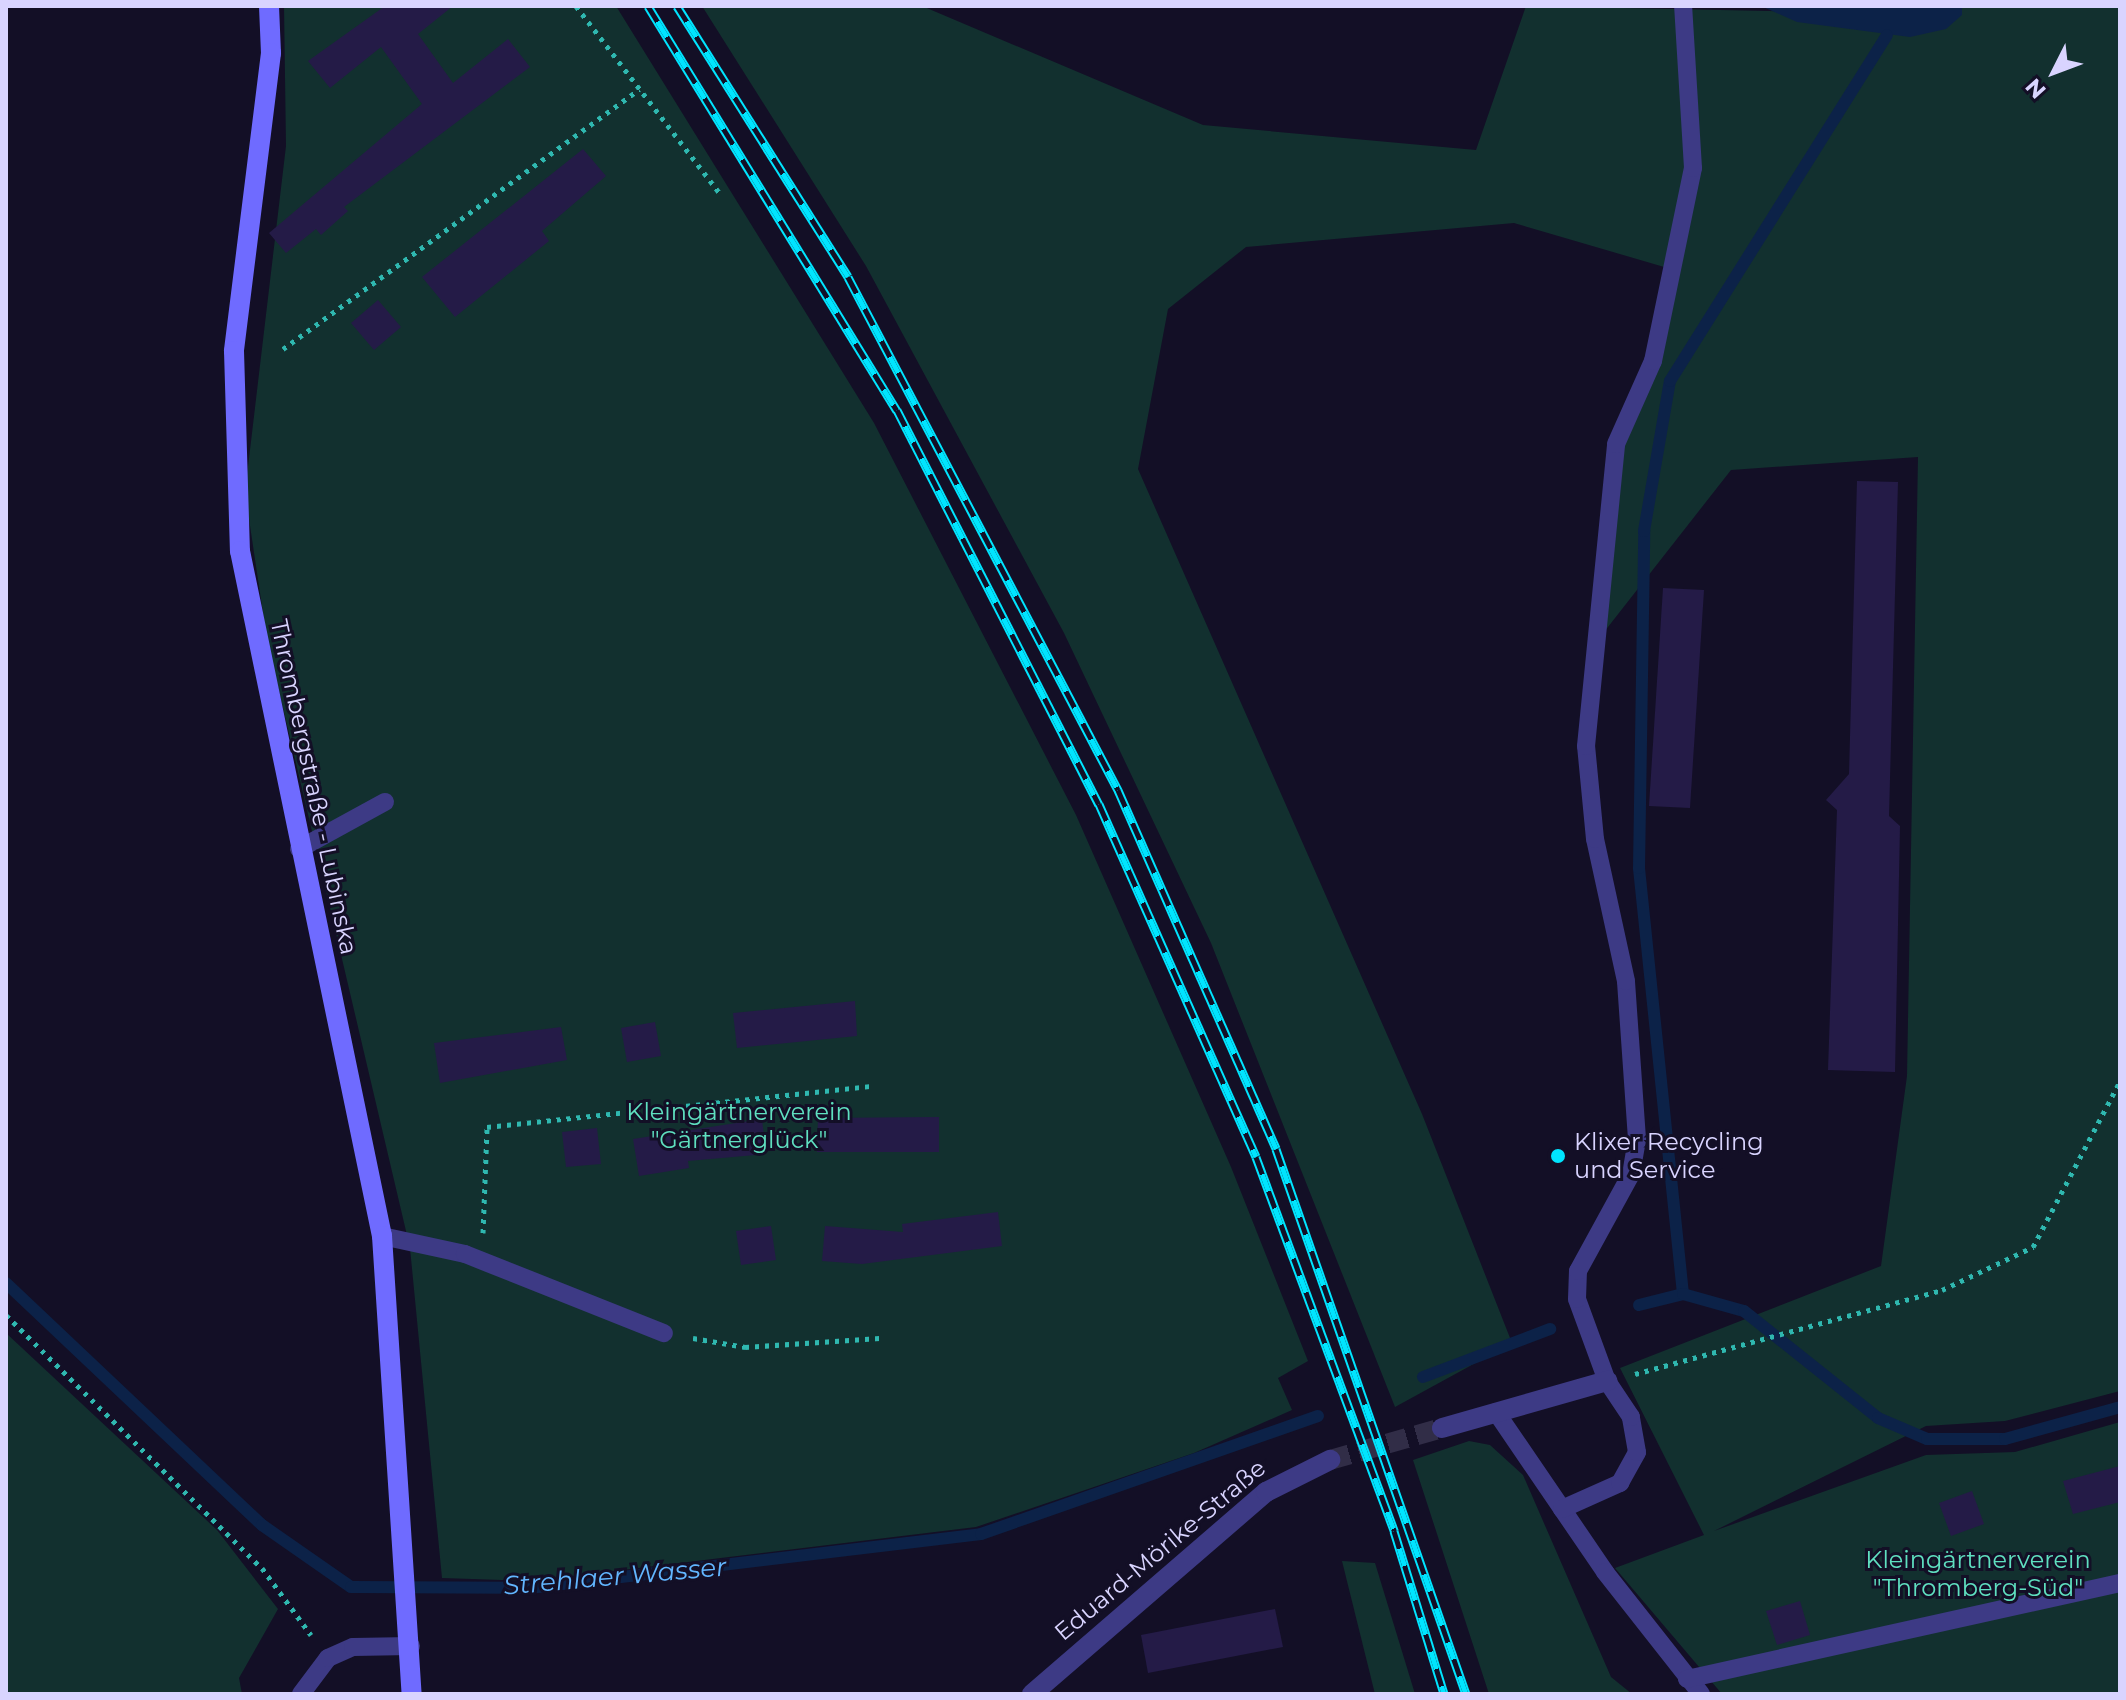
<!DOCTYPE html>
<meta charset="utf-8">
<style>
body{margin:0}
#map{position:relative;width:2126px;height:1700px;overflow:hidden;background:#130f26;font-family:Montserrat,sans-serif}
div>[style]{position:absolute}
.green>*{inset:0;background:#12302f}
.water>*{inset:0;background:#0c2248}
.stream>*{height:12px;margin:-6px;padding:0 6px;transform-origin:6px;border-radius:6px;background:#0c2248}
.building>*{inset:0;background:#241b47}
.street-tunnel>*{height:20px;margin-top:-10px;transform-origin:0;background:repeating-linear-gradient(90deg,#312d47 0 20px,transparent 0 30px)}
.path>*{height:5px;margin-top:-2.5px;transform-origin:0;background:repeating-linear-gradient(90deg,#2fb8b0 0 4px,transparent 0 10px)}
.lane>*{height:18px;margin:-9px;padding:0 9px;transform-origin:9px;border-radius:9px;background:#3d3a85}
.street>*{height:20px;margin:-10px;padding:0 10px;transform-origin:10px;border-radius:10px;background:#3d3a85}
.secondary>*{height:20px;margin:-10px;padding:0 10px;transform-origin:10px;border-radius:10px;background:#6f6bff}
.rail>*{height:9px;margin-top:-4.5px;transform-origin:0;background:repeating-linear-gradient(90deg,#130f26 0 18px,#00e5ff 0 36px);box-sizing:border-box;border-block:2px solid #00e5ff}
.dots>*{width:22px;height:22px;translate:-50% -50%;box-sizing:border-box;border:4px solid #130f26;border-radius:50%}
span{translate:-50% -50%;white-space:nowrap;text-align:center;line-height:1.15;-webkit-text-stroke:6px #130f26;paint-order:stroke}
.street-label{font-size:24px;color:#d9d4ff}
.park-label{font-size:24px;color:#5fe0c0}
.poi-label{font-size:24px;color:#d9d4ff}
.left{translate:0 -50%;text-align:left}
.water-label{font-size:26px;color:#62b6ff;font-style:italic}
.frame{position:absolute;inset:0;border:8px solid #d9d4ff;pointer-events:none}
.north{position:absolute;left:2014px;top:32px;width:80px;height:80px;-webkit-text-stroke:6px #130f26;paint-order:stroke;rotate:228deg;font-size:22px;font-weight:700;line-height:32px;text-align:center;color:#d9d4ff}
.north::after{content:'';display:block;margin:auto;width:28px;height:36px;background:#d9d4ff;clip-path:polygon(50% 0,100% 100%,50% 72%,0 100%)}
</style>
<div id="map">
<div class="green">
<div style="clip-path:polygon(284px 6px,616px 6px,874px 423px,1076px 815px,1231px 1167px,1308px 1361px,1278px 1378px,1292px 1410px,1194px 1453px,976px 1527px,532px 1581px,442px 1578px,410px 1248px,267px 640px,245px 492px,286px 146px)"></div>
<div style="clip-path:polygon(702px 6px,922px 6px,1203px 125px,1476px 150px,1526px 6px,1962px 15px,1962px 6px,2120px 6px,2120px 1391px,2005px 1421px,1926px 1426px,1714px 1531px,1926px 1455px,2015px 1452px,2120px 1422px,2120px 1694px,1722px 1694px,1615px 1568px,1704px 1535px,1620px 1368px,1881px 1266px,1907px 1076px,1918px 457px,1731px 470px,1597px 641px,1616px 444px,1653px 361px,1671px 269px,1514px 223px,1246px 247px,1168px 309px,1138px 469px,1422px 1114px,1512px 1343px,1395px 1407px,1211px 943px,1064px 633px,866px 266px)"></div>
<div style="clip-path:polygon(6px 1333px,217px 1530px,278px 1609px,239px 1678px,242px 1694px,6px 1694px)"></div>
<div style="clip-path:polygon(1469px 1441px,1490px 1445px,1523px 1475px,1611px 1677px,1632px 1694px,1489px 1694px,1413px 1460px)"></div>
<div style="clip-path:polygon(1342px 1561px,1375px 1563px,1415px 1694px,1375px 1694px)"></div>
</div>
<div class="water">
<div style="clip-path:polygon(1761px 6px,1962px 6px,1962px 15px,1946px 29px,1910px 37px,1797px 22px)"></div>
</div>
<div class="stream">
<div style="left:6px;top:1283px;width:352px;rotate:43.4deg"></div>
<div style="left:262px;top:1525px;width:108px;rotate:34.9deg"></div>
<div style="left:351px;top:1587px;width:178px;rotate:0.3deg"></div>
<div style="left:529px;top:1588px;width:455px;rotate:-6.8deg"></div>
<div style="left:981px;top:1534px;width:357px;rotate:-19.3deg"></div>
<div style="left:1683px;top:1294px;width:428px;rotate:-95.9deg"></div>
<div style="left:1639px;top:868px;width:337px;rotate:-89.1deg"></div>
<div style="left:1644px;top:531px;width:152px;rotate:-80.2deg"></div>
<div style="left:1670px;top:381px;width:408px;rotate:-57.9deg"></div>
<div style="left:1639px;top:1305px;width:45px;rotate:-14deg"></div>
<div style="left:1683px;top:1294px;width:63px;rotate:15.6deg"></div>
<div style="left:1744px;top:1311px;width:171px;rotate:38.6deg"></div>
<div style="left:1878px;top:1418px;width:53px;rotate:23.2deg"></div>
<div style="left:1927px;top:1439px;width:78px"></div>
<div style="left:2005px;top:1439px;width:119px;rotate:-15.5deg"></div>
<div style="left:1423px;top:1377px;width:136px;rotate:-20.7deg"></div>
</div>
<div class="building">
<div style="clip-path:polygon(385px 6px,453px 6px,418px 34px,453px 83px,508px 39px,530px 67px,344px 207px,348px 211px,321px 235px,316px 229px,286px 253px,269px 233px,422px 104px,381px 47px,330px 88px,308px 61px)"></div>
<div style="clip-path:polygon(583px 149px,606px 176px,542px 231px,549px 241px,455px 317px,422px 277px)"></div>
<div style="clip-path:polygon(378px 300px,401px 327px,374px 350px,351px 323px)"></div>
<div style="clip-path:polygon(1857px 481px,1898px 482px,1889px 816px,1900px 826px,1895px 1072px,1828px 1070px,1837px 810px,1826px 800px,1849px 774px)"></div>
<div style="clip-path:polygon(1663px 588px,1704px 590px,1690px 808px,1649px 806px)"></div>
<div style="clip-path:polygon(855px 1001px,857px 1036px,737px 1048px,733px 1013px)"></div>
<div style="clip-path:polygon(655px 1022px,661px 1056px,627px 1062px,621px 1028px)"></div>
<div style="clip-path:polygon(561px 1027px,567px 1060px,440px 1083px,434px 1043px)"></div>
<div style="clip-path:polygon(939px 1117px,939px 1152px,817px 1152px,818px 1118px)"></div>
<div style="clip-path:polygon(762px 1119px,766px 1154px,688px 1161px,689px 1168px,639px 1176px,633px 1139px)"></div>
<div style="clip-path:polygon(597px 1128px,601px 1164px,566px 1167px,562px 1132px)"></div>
<div style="clip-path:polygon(998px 1212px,1002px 1246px,862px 1264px,822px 1261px,825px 1226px,903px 1232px,902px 1224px)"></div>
<div style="clip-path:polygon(771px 1226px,776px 1260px,741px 1265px,736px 1231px)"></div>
<div style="clip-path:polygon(2120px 1466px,2120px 1502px,2073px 1514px,2063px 1481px)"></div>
<div style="clip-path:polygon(1972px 1491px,1984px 1524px,1951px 1536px,1939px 1503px)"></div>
<div style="clip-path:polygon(1800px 1601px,1810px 1635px,1777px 1645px,1766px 1611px)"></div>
<div style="clip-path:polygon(1275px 1609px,1283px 1647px,1148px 1673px,1141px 1635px)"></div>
</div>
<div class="street-tunnel">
<div style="left:1330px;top:1460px;width:116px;rotate:-15.9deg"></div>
</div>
<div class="path">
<div style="left:576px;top:6px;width:238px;rotate:52.5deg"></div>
<div style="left:283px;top:349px;width:441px;rotate:-36.1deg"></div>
<div style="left:483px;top:1233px;width:106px;rotate:-87.8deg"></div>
<div style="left:487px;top:1127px;width:387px;rotate:-6.1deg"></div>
<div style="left:6px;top:1315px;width:360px;rotate:44.7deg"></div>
<div style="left:262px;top:1568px;width:83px;rotate:53.8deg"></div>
<div style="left:693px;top:1338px;width:53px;rotate:9.8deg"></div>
<div style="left:745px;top:1347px;width:135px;rotate:-3.8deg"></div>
<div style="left:1635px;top:1374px;width:318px;rotate:-15.3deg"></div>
<div style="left:1942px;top:1290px;width:101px;rotate:-25.3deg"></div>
<div style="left:2033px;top:1247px;width:187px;rotate:-62.3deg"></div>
</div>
<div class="lane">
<div style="left:299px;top:849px;width:98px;rotate:-28.7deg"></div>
<div style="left:382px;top:1236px;width:85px;rotate:12.2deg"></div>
<div style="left:465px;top:1254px;width:214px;rotate:21.7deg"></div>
<div style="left:1496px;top:1412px;width:194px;rotate:55.7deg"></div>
<div style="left:1605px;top:1572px;width:155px;rotate:51.8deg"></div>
<div style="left:1562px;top:1509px;width:64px;rotate:-24.1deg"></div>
<div style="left:1620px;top:1483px;width:35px;rotate:-61deg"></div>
<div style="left:1637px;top:1452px;width:36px;rotate:-100deg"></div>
<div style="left:1631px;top:1417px;width:43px;rotate:-123.7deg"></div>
<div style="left:1607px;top:1381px;width:87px;rotate:-110.1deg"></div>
<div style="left:1577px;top:1299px;width:28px;rotate:-88deg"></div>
<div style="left:1578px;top:1271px;width:111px;rotate:-61.3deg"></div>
<div style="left:1631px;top:1174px;width:36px;rotate:-80deg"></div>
<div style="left:1637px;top:1139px;width:158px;rotate:-94deg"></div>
<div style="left:1626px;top:981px;width:145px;rotate:-102.3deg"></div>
<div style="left:1595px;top:839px;width:93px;rotate:-95.5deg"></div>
<div style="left:1586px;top:746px;width:303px;rotate:-84.3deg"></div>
<div style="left:1616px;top:444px;width:91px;rotate:-66deg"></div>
<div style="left:1653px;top:361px;width:197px;rotate:-78.3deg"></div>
<div style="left:1693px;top:168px;width:162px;rotate:-93.5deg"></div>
<div style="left:1687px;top:1679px;width:444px;rotate:-12.5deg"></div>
<div style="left:301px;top:1694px;width:45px;rotate:-53.1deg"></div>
<div style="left:328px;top:1658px;width:27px;rotate:-24deg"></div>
<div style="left:353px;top:1647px;width:58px;rotate:-1deg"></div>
</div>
<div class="street">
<div style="left:1442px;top:1428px;width:172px;rotate:-15.9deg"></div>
<div style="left:1032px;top:1694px;width:309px;rotate:-40.8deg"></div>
<div style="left:1266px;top:1492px;width:72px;rotate:-26.6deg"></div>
</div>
<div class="secondary">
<div style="left:269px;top:6px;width:47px;rotate:87.6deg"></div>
<div style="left:271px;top:53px;width:300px;rotate:97.1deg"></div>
<div style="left:234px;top:351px;width:200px;rotate:88.3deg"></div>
<div style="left:240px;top:551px;width:700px;rotate:78.29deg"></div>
<div style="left:382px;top:1236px;width:459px;rotate:86.3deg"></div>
</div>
<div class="rail">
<div style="left:648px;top:6px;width:475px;rotate:58.4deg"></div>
<div style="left:897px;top:410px;width:443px;rotate:62.9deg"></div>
<div style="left:1099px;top:804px;width:386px;rotate:66deg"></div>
<div style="left:1256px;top:1157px;width:399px;rotate:69.7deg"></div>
<div style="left:1394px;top:1531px;width:170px;rotate:72.9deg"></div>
<div style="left:677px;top:6px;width:320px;rotate:57.7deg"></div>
<div style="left:848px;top:277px;width:580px;rotate:62.24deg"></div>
<div style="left:1118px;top:790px;width:392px;rotate:66.2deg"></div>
<div style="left:1276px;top:1149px;width:577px;rotate:70.78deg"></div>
</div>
<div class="dots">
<div style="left:1558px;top:1156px;background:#00e5ff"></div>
</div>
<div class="street-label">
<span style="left:314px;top:787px;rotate:78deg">Thrombergstraße - Lubinska</span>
<span style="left:1160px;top:1550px;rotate:-40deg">Eduard-Mörike-Straße</span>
</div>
<div class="park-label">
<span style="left:739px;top:1126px">Kleingärtnerverein<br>"Gärtnerglück"</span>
<span style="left:1978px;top:1574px">Kleingärtnerverein<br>"Thromberg-Süd"</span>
</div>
<div class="poi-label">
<span class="left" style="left:1574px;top:1156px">Klixer Recycling<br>und Service</span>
</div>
<div class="water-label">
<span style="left:615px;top:1577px;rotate:-5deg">Strehlaer Wasser</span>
</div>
<div class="frame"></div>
<div class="north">N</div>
</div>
